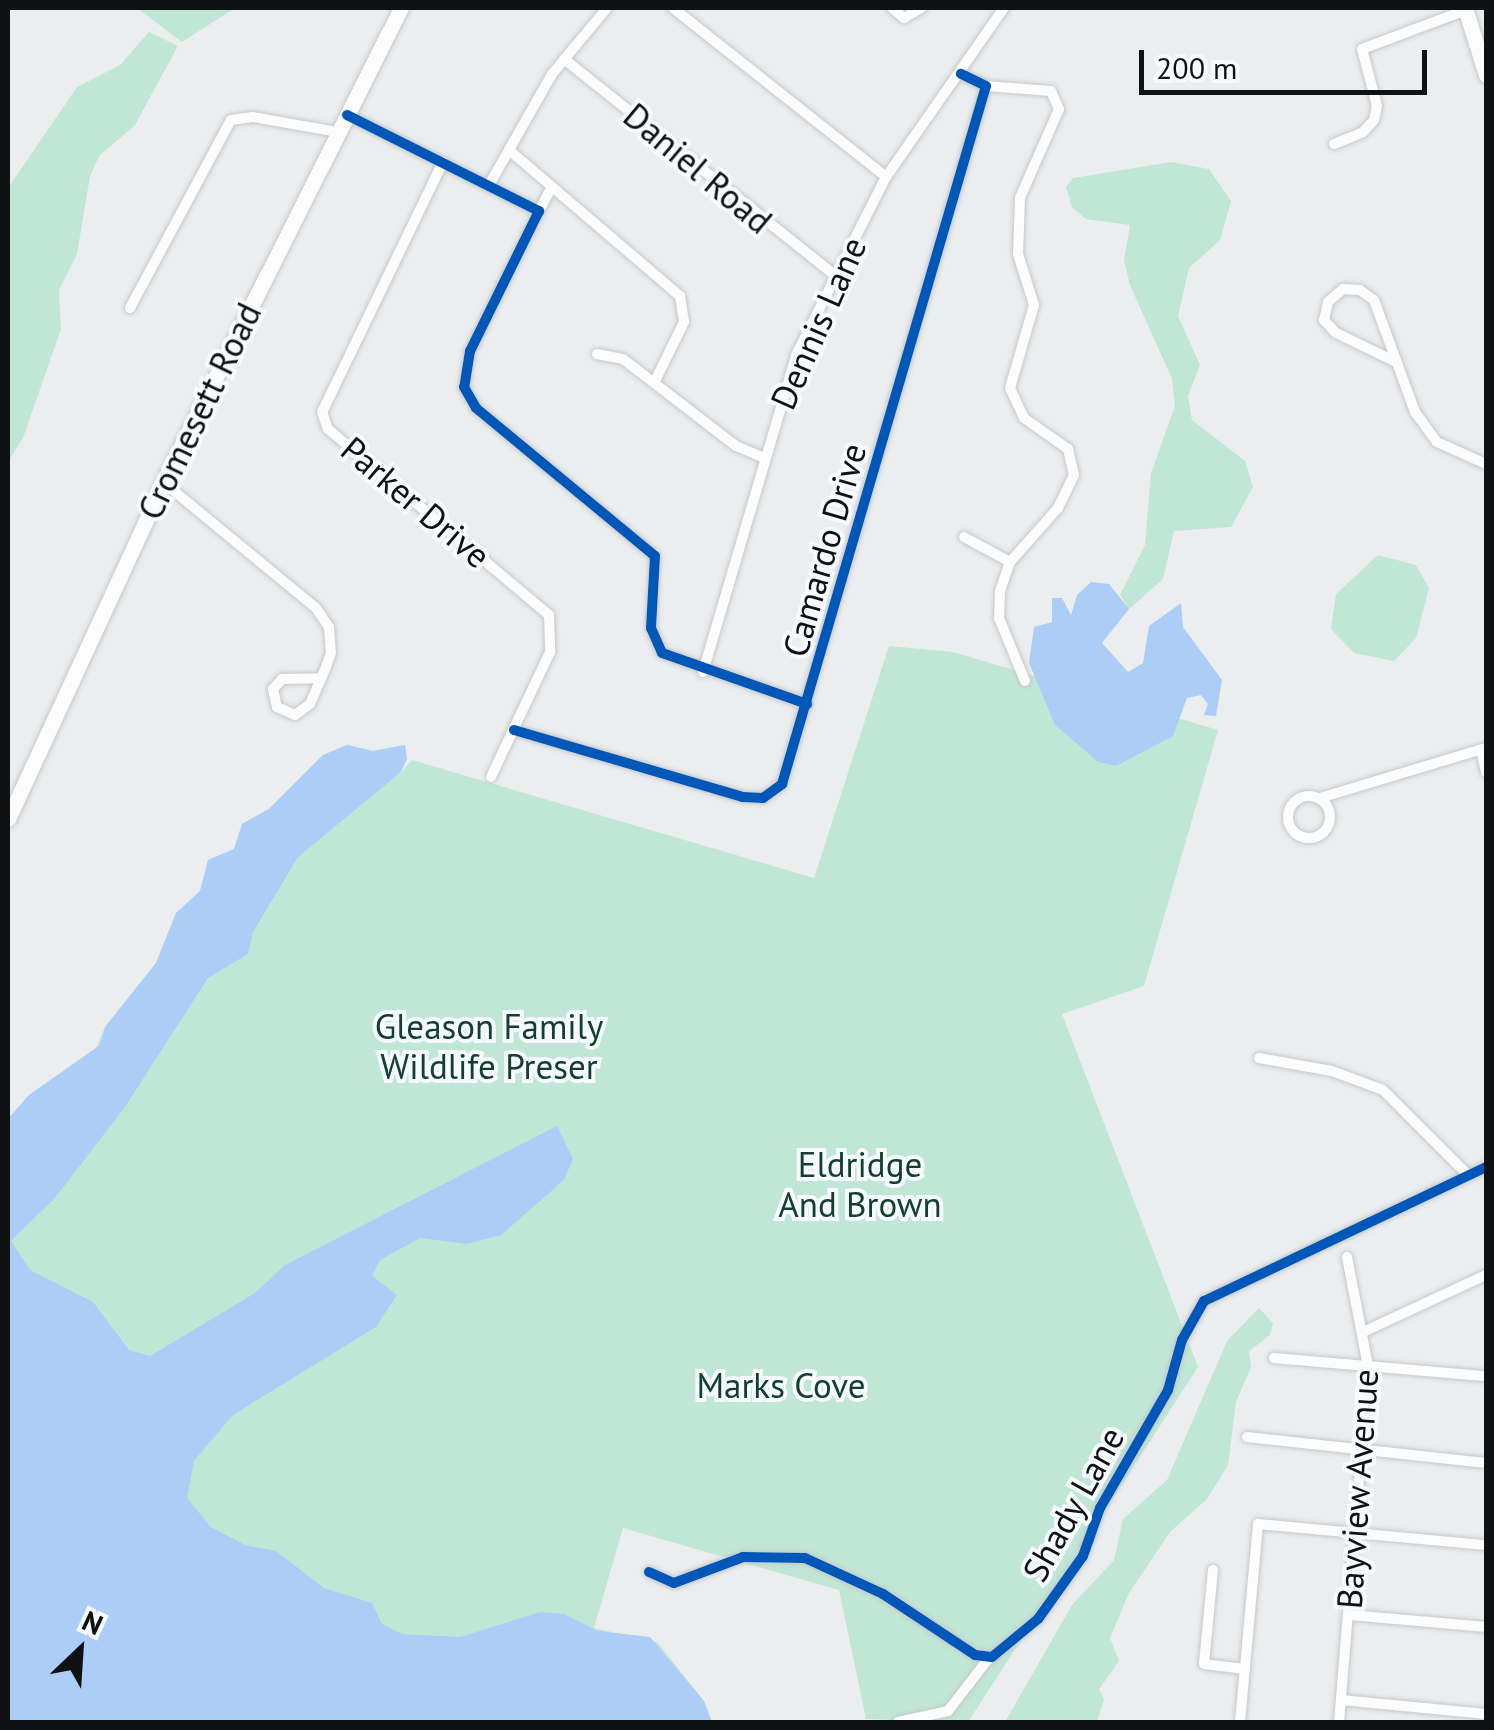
<!DOCTYPE html>
<style>
body{margin:0}
#map{position:relative;width:1494px;height:1730px;overflow:hidden;background:#ebedef;font-family:"PT Sans",sans-serif}
div>[style]{position:absolute}
.green>*{inset:0;background:#c0e7d5}
.water>*{inset:0;background:#accef6}
.roads{filter:drop-shadow(0 0 2px #c6c8c9) drop-shadow(0 0 2px #c6c8c9)}
.street>*{height:10px;margin:-5px;padding:0 5px;transform-origin:5px;border-radius:5px;background:#fcfcfd}
.street>.ring{margin:-5px;padding:0;box-sizing:content-box;background:none;border:10px solid #fcfcfd;border-radius:50%}
.secondary>*{height:15px;margin:-7.5px;padding:0 7.5px;transform-origin:7.5px;border-radius:7.5px;background:#fcfcfd}
.cycleway>*{height:10px;margin:-5px;padding:0 5px;transform-origin:5px;border-radius:5px;background:#0057b8}
span{translate:-50% -50%;white-space:nowrap;text-align:center;line-height:1.15;-webkit-text-stroke:8px #f6f9fe;paint-order:stroke}
.street-label{font-size:35px;color:#101113}
.park-label{font-size:35px;color:#13402d}
.frame{position:absolute;inset:0;border:10px solid #101113;pointer-events:none}
.north{position:absolute;left:30px;top:1600px;width:100px;height:100px;-webkit-text-stroke:8px #f6f9fe;paint-order:stroke;rotate:25deg;font-size:28px;font-weight:700;line-height:40px;text-align:center;color:#101113}
.north::after{content:'';display:block;margin:auto;width:35px;height:45px;background:#101113;clip-path:polygon(50% 0,100% 100%,50% 72%,0 100%)}
.scale{position:absolute;left:1139px;top:50px;width:288px;height:45px;box-sizing:border-box;border:5px solid #101113;border-top:0;padding-left:12px;font-size:30px;line-height:35px;white-space:nowrap;color:#101113;-webkit-text-stroke:8px #f6f9fe;paint-order:stroke}
</style>
<div id="map">
<div class="green">
<div style="clip-path:polygon(137px 8px,235px 8px,182px 42px)"></div>
<div style="clip-path:polygon(149px 32px,178px 46px,135px 125px,99px 156px,90px 176px,77px 254px,59px 290px,61px 329px,23px 438px,8px 462px,8px 188px,77px 87px,120px 65px)"></div>
<div style="clip-path:polygon(1171px 162px,1209px 169px,1231px 201px,1220px 240px,1189px 268px,1178px 316px,1200px 365px,1188px 396px,1192px 420px,1245px 461px,1253px 487px,1231px 527px,1174px 531px,1163px 579px,1129px 609px,1120px 595px,1145px 545px,1151px 473px,1175px 406px,1172px 379px,1130px 285px,1124px 261px,1130px 225px,1086px 219px,1072px 207px,1066px 187px,1073px 178px)"></div>
<div style="clip-path:polygon(1378px 555px,1416px 565px,1429px 588px,1416px 638px,1394px 661px,1354px 653px,1331px 629px,1336px 594px)"></div>
<div style="clip-path:polygon(889px 646px,953px 652px,1218px 730px,1144px 986px,1062px 1014px,1198px 1367px,968px 1722px,866px 1719px,839px 1590px,623px 1528px,594px 1628px,657px 1642px,704px 1701px,712px 1722px,212px 1722px,19px 1563px,8px 1119px,29px 1095px,94px 1052px,105px 1027px,156px 963px,176px 913px,200px 891px,208px 860px,234px 849px,242px 824px,269px 809px,323px 755px,347px 745px,373px 751px,405px 745px,407px 759px,396px 778px,412px 760px,814px 878px)"></div>
<div style="clip-path:polygon(1259px 1308px,1273px 1323px,1270px 1335px,1249px 1351px,1251px 1367px,1236px 1402px,1228px 1465px,1207px 1499px,1170px 1532px,1129px 1593px,1110px 1638px,1119px 1661px,1099px 1689px,1104px 1700px,1097px 1722px,1005px 1722px,1072px 1605px,1114px 1560px,1123px 1519px,1167px 1480px,1227px 1341px)"></div>
</div>
<div class="water">
<div style="clip-path:polygon(1091px 582px,1109px 584px,1129px 609px,1102px 643px,1128px 672px,1143px 663px,1149px 626px,1181px 603px,1183px 627px,1222px 680px,1216px 716px,1204px 715px,1208px 704px,1201px 695px,1187px 698px,1173px 736px,1116px 766px,1098px 762px,1055px 725px,1029px 663px,1034px 627px,1052px 622px,1052px 598px,1062px 598px,1071px 615px,1077px 595px)"></div>
<div style="clip-path:polygon(347px 745px,373px 751px,405px 745px,407px 759px,401px 772px,298px 857px,253px 932px,248px 954px,208px 978px,125px 1107px,55px 1198px,11px 1241px,30px 1270px,93px 1302px,129px 1350px,150px 1356px,255px 1293px,285px 1265px,557px 1126px,573px 1159px,564px 1180px,501px 1235px,467px 1244px,420px 1238px,380px 1260px,372px 1276px,397px 1295px,376px 1327px,233px 1415px,194px 1461px,187px 1498px,211px 1527px,245px 1545px,276px 1551px,324px 1588px,372px 1603px,382px 1624px,402px 1634px,460px 1637px,540px 1612px,564px 1614px,598px 1631px,650px 1637px,704px 1701px,712px 1722px,8px 1722px,8px 1119px,29px 1095px,100px 1045px,105px 1027px,156px 963px,176px 913px,200px 891px,208px 860px,234px 849px,242px 824px,269px 809px,323px 755px)"></div>
</div>
<div class="roads">
<div class="street">
<div style="left:673px;top:8px;width:272px;rotate:38.4deg"></div>
<div style="left:892px;top:8px;width:16px;rotate:40deg"></div>
<div style="left:904px;top:18px;width:20px;rotate:-30deg"></div>
<div style="left:564px;top:59px;width:347px;rotate:38.6deg"></div>
<div style="left:986px;top:86px;width:65px;rotate:4.4deg"></div>
<div style="left:1051px;top:91px;width:20px;rotate:66deg"></div>
<div style="left:1059px;top:109px;width:97px;rotate:113.7deg"></div>
<div style="left:1020px;top:198px;width:56px;rotate:92deg"></div>
<div style="left:1018px;top:254px;width:53px;rotate:72.6deg"></div>
<div style="left:1034px;top:305px;width:86px;rotate:106.1deg"></div>
<div style="left:1010px;top:388px;width:33px;rotate:65deg"></div>
<div style="left:1024px;top:418px;width:54px;rotate:35.2deg"></div>
<div style="left:1068px;top:449px;width:27px;rotate:77deg"></div>
<div style="left:1074px;top:475px;width:37px;rotate:116deg"></div>
<div style="left:1058px;top:508px;width:72px;rotate:131.6deg"></div>
<div style="left:1010px;top:562px;width:31px;rotate:109deg"></div>
<div style="left:1000px;top:591px;width:27px;rotate:92deg"></div>
<div style="left:999px;top:618px;width:68px;rotate:67.6deg"></div>
<div style="left:347px;top:115px;width:215px;rotate:26.6deg"></div>
<div style="left:539px;top:211px;width:156px;rotate:116.2deg"></div>
<div style="left:470px;top:351px;width:36px;rotate:99deg"></div>
<div style="left:464px;top:387px;width:24px;rotate:60deg"></div>
<div style="left:476px;top:408px;width:232px;rotate:39.6deg"></div>
<div style="left:655px;top:556px;width:72px;rotate:93.2deg"></div>
<div style="left:651px;top:628px;width:27px;rotate:66deg"></div>
<div style="left:662px;top:653px;width:154px;rotate:19.4deg"></div>
<div style="left:1334px;top:144px;width:31px;rotate:-22deg"></div>
<div style="left:1363px;top:132px;width:16px;rotate:-47deg"></div>
<div style="left:1374px;top:120px;width:14px;rotate:-78deg"></div>
<div style="left:1377px;top:106px;width:59px;rotate:-104.7deg"></div>
<div style="left:1362px;top:49px;width:111px;rotate:-20.6deg"></div>
<div style="left:509px;top:150px;width:225px;rotate:40.5deg"></div>
<div style="left:680px;top:296px;width:26px;rotate:81deg"></div>
<div style="left:684px;top:322px;width:66px;rotate:116.2deg"></div>
<div style="left:443px;top:162px;width:278px;rotate:115.8deg"></div>
<div style="left:322px;top:412px;width:18px;rotate:71deg"></div>
<div style="left:328px;top:429px;width:289px;rotate:40.1deg"></div>
<div style="left:549px;top:615px;width:37px;rotate:88deg"></div>
<div style="left:550px;top:652px;width:138px;rotate:115.3deg"></div>
<div style="left:489px;top:185px;width:128px;rotate:-60.4deg"></div>
<div style="left:552px;top:74px;width:86px;rotate:-50.2deg"></div>
<div style="left:539px;top:211px;width:27px;rotate:-62deg"></div>
<div style="left:130px;top:308px;width:213px;rotate:-61.8deg"></div>
<div style="left:231px;top:120px;width:22px;rotate:-8deg"></div>
<div style="left:253px;top:117px;width:86px;rotate:10deg"></div>
<div style="left:597px;top:354px;width:26px;rotate:11deg"></div>
<div style="left:623px;top:359px;width:143px;rotate:37.6deg"></div>
<div style="left:736px;top:446px;width:30px;rotate:23deg"></div>
<div style="left:1396px;top:362px;width:67px;rotate:-154.2deg"></div>
<div style="left:1336px;top:333px;width:18px;rotate:-133deg"></div>
<div style="left:1324px;top:320px;width:18px;rotate:-77deg"></div>
<div style="left:1328px;top:302px;width:20px;rotate:-41deg"></div>
<div style="left:1343px;top:289px;width:17px;rotate:3deg"></div>
<div style="left:1360px;top:290px;width:17px;rotate:36deg"></div>
<div style="left:1374px;top:300px;width:119px;rotate:69.9deg"></div>
<div style="left:1415px;top:412px;width:37px;rotate:54deg"></div>
<div style="left:1437px;top:442px;width:54px;rotate:24.2deg"></div>
<div style="left:163px;top:482px;width:198px;rotate:39.5deg"></div>
<div style="left:316px;top:608px;width:23px;rotate:56deg"></div>
<div style="left:329px;top:627px;width:26px;rotate:86deg"></div>
<div style="left:331px;top:653px;width:15px;rotate:110deg"></div>
<div style="left:326px;top:667px;width:40px;rotate:113.4deg"></div>
<div style="left:310px;top:704px;width:19px;rotate:144deg"></div>
<div style="left:295px;top:715px;width:20px;rotate:-156deg"></div>
<div style="left:277px;top:707px;width:18px;rotate:-103deg"></div>
<div style="left:273px;top:689px;width:13px;rotate:-48deg"></div>
<div style="left:282px;top:679px;width:39px;rotate:-1deg"></div>
<div style="left:964px;top:537px;width:52px;rotate:28.5deg"></div>
<div style="left:703px;top:672px;width:330px;rotate:-73.6deg"></div>
<div style="left:796px;top:355px;width:199px;rotate:-63.2deg"></div>
<div style="left:886px;top:177px;width:206px;rotate:-55.1deg"></div>
<div style="left:514px;top:730px;width:239px;rotate:16.3deg"></div>
<div style="left:743px;top:797px;width:20px;rotate:3deg"></div>
<div style="left:763px;top:798px;width:24px;rotate:-36deg"></div>
<div style="left:782px;top:784px;width:727px;rotate:-73.71deg"></div>
<div style="left:986px;top:86px;width:28px;rotate:-154deg"></div>
<div style="left:1481px;top:750px;width:23px;rotate:77deg"></div>
<div class="ring" style="left:1288px;top:796px;width:32px;height:32px"></div>
<div style="left:1320px;top:798px;width:173px;rotate:-16.8deg"></div>
<div style="left:1259px;top:1058px;width:74px;rotate:10.1deg"></div>
<div style="left:1332px;top:1071px;width:54px;rotate:20.4deg"></div>
<div style="left:1383px;top:1090px;width:120px;rotate:45deg"></div>
<div style="left:1363px;top:1332px;width:136px;rotate:-24.9deg"></div>
<div style="left:1274px;top:1358px;width:213px;rotate:4.9deg"></div>
<div style="left:1247px;top:1437px;width:240px;rotate:6.2deg"></div>
<div style="left:1213px;top:1570px;width:94px;rotate:95.5deg"></div>
<div style="left:1204px;top:1664px;width:41px;rotate:7deg"></div>
<div style="left:649px;top:1572px;width:27px;rotate:24deg"></div>
<div style="left:674px;top:1583px;width:74px;rotate:-20.6deg"></div>
<div style="left:743px;top:1557px;width:62px;rotate:0.9deg"></div>
<div style="left:805px;top:1558px;width:86px;rotate:24.8deg"></div>
<div style="left:883px;top:1594px;width:110px;rotate:33.5deg"></div>
<div style="left:975px;top:1655px;width:17px;rotate:7deg"></div>
<div style="left:992px;top:1657px;width:60px;rotate:-39.6deg"></div>
<div style="left:1038px;top:1619px;width:77px;rotate:-54.5deg"></div>
<div style="left:1083px;top:1556px;width:51px;rotate:-70.5deg"></div>
<div style="left:1100px;top:1508px;width:136px;rotate:-60deg"></div>
<div style="left:1168px;top:1390px;width:52px;rotate:-74.4deg"></div>
<div style="left:1182px;top:1340px;width:45px;rotate:-60.6deg"></div>
<div style="left:1204px;top:1301px;width:312px;rotate:-25.4deg"></div>
<div style="left:1350px;top:1615px;width:137px;rotate:5deg"></div>
<div style="left:1341px;top:1700px;width:146px;rotate:5.5deg"></div>
<div style="left:898px;top:1722px;width:51px;rotate:-12.4deg"></div>
<div style="left:948px;top:1711px;width:67px;rotate:-52.3deg"></div>
<div style="left:1240px;top:1722px;width:199px;rotate:-84.8deg"></div>
<div style="left:1258px;top:1524px;width:229px;rotate:5.3deg"></div>
<div style="left:1339px;top:1722px;width:357px;rotate:-85.3deg"></div>
<div style="left:1368px;top:1366px;width:111px;rotate:-100.9deg"></div>
</div>
<div class="secondary">
<div style="left:1465px;top:8px;width:70px;rotate:72.6deg"></div>
<div style="left:8px;top:819px;width:382px;rotate:-65.2deg"></div>
<div style="left:168px;top:472px;width:519px;rotate:-63.34deg"></div>
</div>
</div>
<div class="cycleway">
<div style="left:347px;top:115px;width:215px;rotate:26.6deg"></div>
<div style="left:539px;top:211px;width:156px;rotate:116.2deg"></div>
<div style="left:470px;top:351px;width:36px;rotate:99deg"></div>
<div style="left:464px;top:387px;width:24px;rotate:60deg"></div>
<div style="left:476px;top:408px;width:232px;rotate:39.6deg"></div>
<div style="left:655px;top:556px;width:72px;rotate:93.2deg"></div>
<div style="left:651px;top:628px;width:27px;rotate:66deg"></div>
<div style="left:662px;top:653px;width:154px;rotate:19.4deg"></div>
<div style="left:514px;top:730px;width:239px;rotate:16.3deg"></div>
<div style="left:743px;top:797px;width:20px;rotate:3deg"></div>
<div style="left:763px;top:798px;width:24px;rotate:-36deg"></div>
<div style="left:782px;top:784px;width:727px;rotate:-73.71deg"></div>
<div style="left:986px;top:86px;width:28px;rotate:-154deg"></div>
<div style="left:649px;top:1572px;width:27px;rotate:24deg"></div>
<div style="left:674px;top:1583px;width:74px;rotate:-20.6deg"></div>
<div style="left:743px;top:1557px;width:62px;rotate:0.9deg"></div>
<div style="left:805px;top:1558px;width:86px;rotate:24.8deg"></div>
<div style="left:883px;top:1594px;width:110px;rotate:33.5deg"></div>
<div style="left:975px;top:1655px;width:17px;rotate:7deg"></div>
<div style="left:992px;top:1657px;width:60px;rotate:-39.6deg"></div>
<div style="left:1038px;top:1619px;width:77px;rotate:-54.5deg"></div>
<div style="left:1083px;top:1556px;width:51px;rotate:-70.5deg"></div>
<div style="left:1100px;top:1508px;width:136px;rotate:-60deg"></div>
<div style="left:1168px;top:1390px;width:52px;rotate:-74.4deg"></div>
<div style="left:1182px;top:1340px;width:45px;rotate:-60.6deg"></div>
<div style="left:1204px;top:1301px;width:312px;rotate:-25.4deg"></div>
</div>
<div class="street-label">
<span style="left:698px;top:168px;rotate:40deg">Daniel Road</span>
<span style="left:818px;top:323px;rotate:-66deg">Dennis Lane</span>
<span style="left:199px;top:411px;rotate:-64deg">Cromesett Road</span>
<span style="left:416px;top:502px;rotate:40deg">Parker Drive</span>
<span style="left:824px;top:550px;rotate:-74deg">Camardo Drive</span>
<span style="left:1357px;top:1489px;rotate:-86deg">Bayview Avenue</span>
<span style="left:1073px;top:1504px;rotate:-61deg">Shady Lane</span>
</div>
<div class="park-label">
<span style="left:489px;top:1046px">Gleason Family<br>Wildlife Preser</span>
<span style="left:860px;top:1184px">Eldridge<br>And Brown</span>
<span style="left:781px;top:1385px">Marks Cove</span>
</div>
<div class="frame"></div>
<div class="north">N</div>
<div class="scale">200 m</div>
</div>
